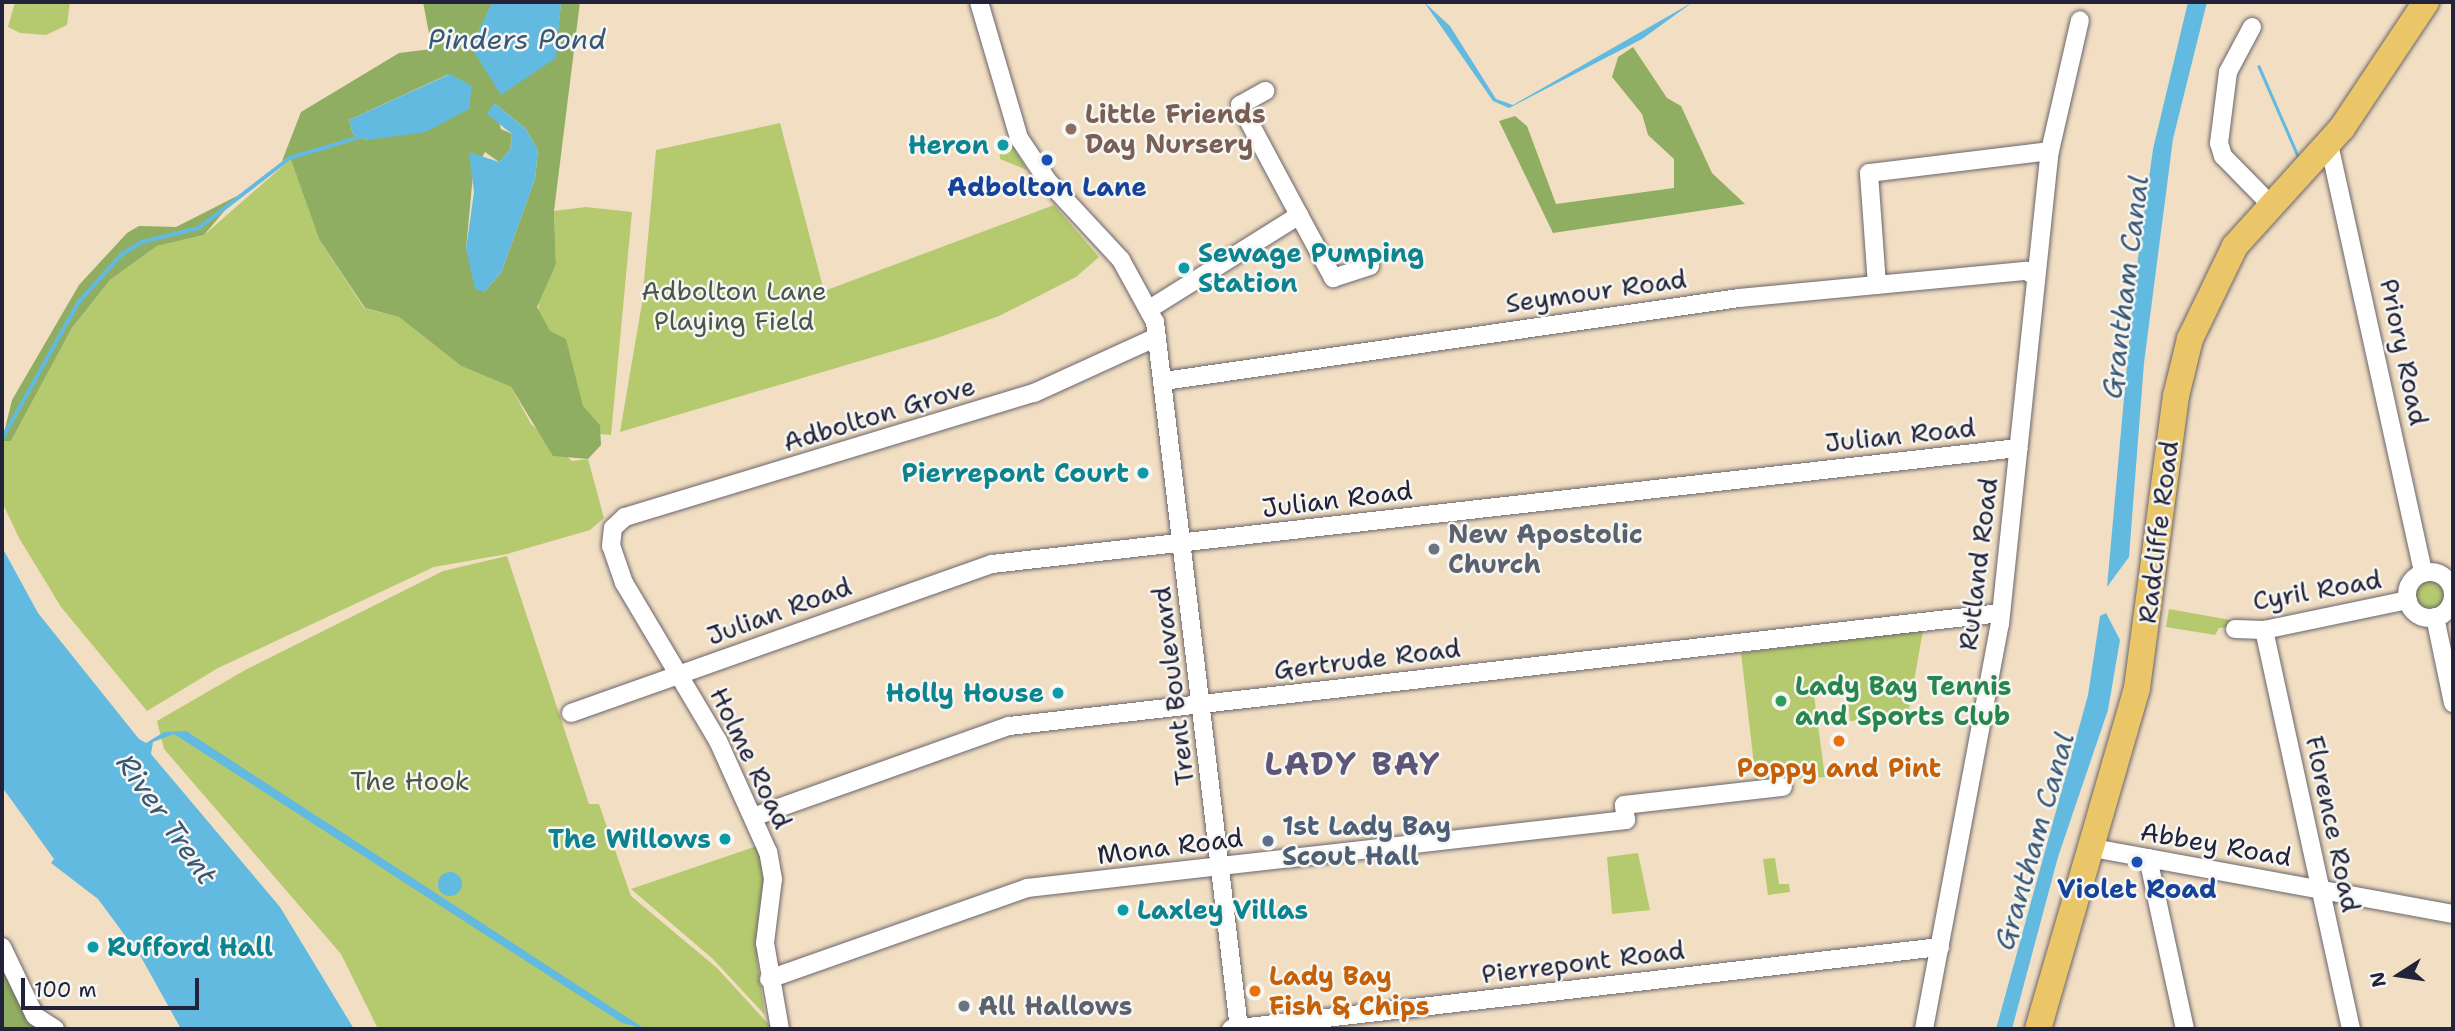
<!DOCTYPE html>
<style>
body{margin:0}
#map{position:relative;width:2455px;height:1031px;overflow:hidden;background:#f2dfc3;font-family:"Shantell Sans",sans-serif}
div>[style]{position:absolute}
.green>*{inset:0;background:#b5ca6e}
.round{border-radius:50%}
.forest>*{inset:0;background:#90ae61}
.water>*{inset:0;background:#63bae0}
.stream>*{height:3.5px;margin:-1.75px;padding:0 1.75px;transform-origin:1.75px;border-radius:1.75px;background:#63bae0}
.roads{filter:drop-shadow(0 0 2px #6b646b) drop-shadow(0 0 2px #6b646b)}
.minor>*{height:18px;margin:-9px;padding:0 9px;transform-origin:9px;border-radius:9px;background:#fff}
.minor>.ring{margin:-9px;padding:0;box-sizing:content-box;background:none;border:18px solid #fff;border-radius:50%}
.highway>*{height:26px;margin:-13px;padding:0 13px;transform-origin:13px;border-radius:13px;background:#ebc669}
.dots>*{width:19px;height:19px;translate:-50% -50%;box-sizing:border-box;border:4px solid #f6f6f2;border-radius:50%}
span{translate:-50% -50%;white-space:nowrap;text-align:center;line-height:1.15;-webkit-text-stroke:5px #f6f6f2;paint-order:stroke}
.education-label{font-size:26px;color:#785e54;font-weight:700}
.left{translate:0 -50%;text-align:left}
.culture-label{font-size:26px;color:#0d838f;font-weight:700}
.right{translate:-100% -50%;text-align:right}
.transit-label{font-size:26px;color:#164399;font-weight:700}
.park-label{font-size:26px;color:#4e544a}
.street-label{font-size:26px;color:#22223b}
.worship-label{font-size:26px;color:#5b616d;font-weight:700}
.leisure-label{font-size:26px;color:#27864d;font-weight:700}
.food-label{font-size:26px;color:#c56008;font-weight:700}
.service-label{font-size:26px;color:#4e5e75;font-weight:700}
.water-label{font-size:28px;color:#395775;font-style:italic}
.district-label{font-size:33px;color:#5e5678;font-weight:700;letter-spacing:2px}
.frame{position:absolute;inset:0;border:4px solid #22223b;pointer-events:none}
.north{position:absolute;left:2364px;top:940px;width:70px;height:70px;-webkit-text-stroke:5px #f6f6f2;paint-order:stroke;rotate:258deg;font-size:19px;font-weight:700;line-height:28px;text-align:center;color:#22223b}
.north::after{content:'';display:block;margin:auto;width:24px;height:32px;background:#22223b;clip-path:polygon(50% 0,100% 100%,50% 72%,0 100%)}
.scale{position:absolute;left:21px;top:978px;width:178px;height:32px;box-sizing:border-box;border:4px solid #22223b;border-top:0;padding-left:9px;font-size:21px;line-height:24px;white-space:nowrap;color:#22223b;-webkit-text-stroke:5px #f6f6f2;paint-order:stroke}
</style>
<div id="map">
<div class="green">
<div style="clip-path:polygon(15px 2px,70px 2px,67px 25px,46px 35px,20px 33px,8px 27px)"></div>
<div style="clip-path:polygon(780px 123px,824px 291px,1054px 205px,1099px 257px,1076px 277px,999px 316px,934px 339px,620px 432px,642px 303px,656px 150px)"></div>
<div style="clip-path:polygon(1011px 141px,1016px 152px,1027px 170px,1000px 159px,999px 147px)"></div>
<div style="clip-path:polygon(291px 159px,319px 239px,364px 308px,399px 317px,461px 366px,511px 387px,531px 424px,572px 461px,588px 459px,604px 518px,590px 530px,507px 554px,434px 567px,218px 668px,147px 711px,61px 607px,19px 538px,2px 502px,2px 441px,11px 441px,72px 328px,110px 280px,157px 246px,204px 235px)"></div>
<div style="clip-path:polygon(586px 207px,632px 212px,611px 435px,598px 434px,600px 425px,580px 404px,538px 313px,540px 291px,556px 264px,554px 211px)"></div>
<div style="clip-path:polygon(507px 556px,589px 804px,599px 804px,631px 896px,717px 968px,773px 1029px,378px 1029px,341px 954px,164px 749px,157px 721px,247px 669px,443px 571px)"></div>
<div class="round" style="left:2414px;top:580px;width:30px;height:30px"></div>
<div style="clip-path:polygon(2169px 609px,2236px 621px,2236px 626px,2219px 628px,2215px 635px,2166px 627px)"></div>
<div style="clip-path:polygon(1923px 630px,1908px 716px,1850px 721px,1847px 691px,1814px 695px,1825px 777px,1756px 782px,1741px 653px)"></div>
<div style="clip-path:polygon(757px 846px,766px 881px,757px 961px,765px 1015px,713px 959px,631px 889px)"></div>
<div style="clip-path:polygon(1638px 853px,1650px 910px,1612px 914px,1607px 857px)"></div>
<div style="clip-path:polygon(1775px 858px,1779px 884px,1789px 884px,1790px 892px,1768px 895px,1763px 859px)"></div>
</div>
<div class="forest">
<div style="clip-path:polygon(evenodd,423px 2px,492px 2px,489px 11px,555px 58px,561px 2px,580px 2px,554px 211px,556px 264px,537px 307px,550px 331px,566px 339px,583px 406px,600px 425px,601px 445px,588px 459px,553px 456px,511px 387px,461px 366px,399px 317px,365px 308px,319px 239px,290px 157px,282px 161px,301px 112px,399px 53px,432px 49px,423px 2px,449px 74px,367px 140px,353px 134px,349px 120px,449px 74px,423px 2px,494px 103px,525px 128px,538px 150px,535px 179px,501px 273px,484px 292px,466px 249px,473px 175px,485px 152px,499px 162px,510px 150px,512px 134px,501px 129px,494px 103px)"></div>
<div style="clip-path:polygon(1633px 47px,1667px 98px,1681px 106px,1712px 173px,1745px 204px,1553px 233px,1499px 121px,1515px 116px,1527px 126px,1556px 204px,1674px 188px,1674px 159px,1648px 135px,1642px 114px,1612px 77px,1618px 57px)"></div>
<div style="clip-path:polygon(237px 196px,204px 235px,157px 246px,110px 280px,72px 328px,11px 441px,2px 441px,12px 400px,79px 285px,127px 233px,139px 226px,176px 227px)"></div>
<div style="clip-path:polygon(2px 961px,32px 1024px,38px 1029px,2px 1029px)"></div>
</div>
<div class="water">
<div style="clip-path:polygon(492px 2px,561px 2px,556px 58px,501px 95px,471px 47px)"></div>
<div style="clip-path:polygon(1424px 2px,1450px 26px,1496px 99px,1513px 105px,1693px 2px,1642px 39px,1509px 108px,1493px 101px)"></div>
<div style="clip-path:polygon(2188px 2px,2207px 2px,2173px 139px,2144px 363px,2129px 557px,2107px 587px,2134px 287px,2153px 149px)"></div>
<div style="clip-path:polygon(2260px 65px,2300px 157px,2298px 160px,2257px 66px)"></div>
<div style="clip-path:polygon(450px 74px,472px 86px,469px 109px,426px 132px,367px 140px,353px 134px,349px 120px)"></div>
<div style="clip-path:polygon(494px 103px,525px 128px,538px 150px,535px 179px,501px 273px,484px 292px,475px 289px,466px 249px,474px 192px,469px 152px,499px 162px,510px 150px,512px 134px,487px 114px)"></div>
<div style="clip-path:polygon(2px 547px,38px 613px,139px 739px,146px 743px,164px 732px,186px 731px,645px 1029px,622px 1023px,174px 734px,153px 742px,151px 754px,280px 907px,354px 1029px,181px 1029px,141px 957px,98px 899px,51px 863px,54px 859px,2px 787px)"></div>
<div style="clip-path:polygon(2106px 613px,2120px 640px,2108px 710px,2058px 857px,2012px 1029px,1996px 1029px,2088px 695px,2100px 616px)"></div>
<div class="round" style="left:438px;top:872px;width:24px;height:24px"></div>
</div>
<div class="stream">
<div style="left:2px;top:439px;width:156px;rotate:-60.8deg"></div>
<div style="left:78px;top:303px;width:64px;rotate:-48.1deg"></div>
<div style="left:121px;top:255px;width:25px;rotate:-32deg"></div>
<div style="left:142px;top:242px;width:59px;rotate:-13.8deg"></div>
<div style="left:199px;top:228px;width:115px;rotate:-37.6deg"></div>
<div style="left:290px;top:158px;width:73px;rotate:-16.7deg"></div>
</div>
<div class="roads">
<div class="minor">
<div style="left:979px;top:2px;width:142px;rotate:73.6deg"></div>
<div style="left:1019px;top:138px;width:50px;rotate:56.3deg"></div>
<div style="left:1047px;top:180px;width:109px;rotate:47.2deg"></div>
<div style="left:1121px;top:260px;width:71px;rotate:61.3deg"></div>
<div style="left:1155px;top:322px;width:712px;rotate:83.22deg"></div>
<div style="left:2252px;top:27px;width:51px;rotate:118.1deg"></div>
<div style="left:2228px;top:72px;width:72px;rotate:97.2deg"></div>
<div style="left:2219px;top:143px;width:14px;rotate:73deg"></div>
<div style="left:2223px;top:156px;width:69px;rotate:45.6deg"></div>
<div style="left:2329px;top:144px;width:439px;rotate:77.6deg"></div>
<div style="left:1299px;top:215px;width:72px;rotate:61.6deg"></div>
<div style="left:1333px;top:278px;width:39px;rotate:-18deg"></div>
<div style="left:1877px;top:285px;width:112px;rotate:-94.1deg"></div>
<div style="left:1869px;top:173px;width:182px;rotate:-6.9deg"></div>
<div style="left:1151px;top:308px;width:175px;rotate:-32.1deg"></div>
<div style="left:1299px;top:215px;width:125px;rotate:-118.2deg"></div>
<div style="left:1240px;top:105px;width:29px;rotate:-29deg"></div>
<div style="left:1164px;top:381px;width:581px;rotate:-8.21deg"></div>
<div style="left:1739px;top:298px;width:289px;rotate:-5.4deg"></div>
<div style="left:2027px;top:271px;width:9px;rotate:36deg"></div>
<div class="ring" style="left:2407px;top:572px;width:28px;height:28px"></div>
<div style="left:2435px;top:617px;width:88px;rotate:78.2deg"></div>
<div style="left:2235px;top:629px;width:29px;rotate:2deg"></div>
<div style="left:2264px;top:630px;width:147px;rotate:-11.8deg"></div>
<div style="left:2264px;top:630px;width:408px;rotate:77.7deg"></div>
<div style="left:571px;top:713px;width:447px;rotate:-19.5deg"></div>
<div style="left:992px;top:564px;width:1033px;rotate:-6.45deg"></div>
<div style="left:753px;top:817px;width:272px;rotate:-19.6deg"></div>
<div style="left:1009px;top:726px;width:998px;rotate:-6.5deg"></div>
<div style="left:2093px;top:848px;width:366px;rotate:10.4deg"></div>
<div style="left:2148px;top:858px;width:175px;rotate:77.8deg"></div>
<div style="left:2px;top:947px;width:76px;rotate:64.4deg"></div>
<div style="left:35px;top:1016px;width:24px;rotate:33deg"></div>
<div style="left:769px;top:979px;width:274px;rotate:-19.4deg"></div>
<div style="left:1027px;top:888px;width:603px;rotate:-6.48deg"></div>
<div style="left:1626px;top:820px;width:15px;rotate:-98deg"></div>
<div style="left:1624px;top:805px;width:160px;rotate:-6.5deg"></div>
<div style="left:780px;top:1029px;width:87px;rotate:-99.9deg"></div>
<div style="left:765px;top:943px;width:64px;rotate:-82.9deg"></div>
<div style="left:773px;top:879px;width:27px;rotate:-100deg"></div>
<div style="left:768px;top:852px;width:122px;rotate:-114.2deg"></div>
<div style="left:718px;top:741px;width:184px;rotate:-120.7deg"></div>
<div style="left:624px;top:583px;width:39px;rotate:-109deg"></div>
<div style="left:611px;top:546px;width:18px;rotate:-84deg"></div>
<div style="left:613px;top:528px;width:16px;rotate:-43deg"></div>
<div style="left:625px;top:517px;width:427px;rotate:-16.9deg"></div>
<div style="left:1034px;top:393px;width:135px;rotate:-24.5deg"></div>
<div style="left:1231px;top:1029px;width:714px;rotate:-6.6deg"></div>
<div style="left:1924px;top:1029px;width:412px;rotate:-79.4deg"></div>
<div style="left:2000px;top:624px;width:476px;rotate:-84deg"></div>
<div style="left:2050px;top:151px;width:134px;rotate:-77.1deg"></div>
</div>
<div class="highway">
<div style="left:2038px;top:1029px;width:355px;rotate:-73.8deg"></div>
<div style="left:2137px;top:688px;width:295px;rotate:-82.4deg"></div>
<div style="left:2176px;top:396px;width:59px;rotate:-76.2deg"></div>
<div style="left:2190px;top:339px;width:103px;rotate:-64.2deg"></div>
<div style="left:2235px;top:246px;width:159px;rotate:-47.8deg"></div>
<div style="left:2342px;top:128px;width:151px;rotate:-56.3deg"></div>
</div>
</div>
<div class="dots">
<div style="left:1071px;top:129px;background:#8d6e63"></div>
<div style="left:1003px;top:145px;background:#0f9aa8"></div>
<div style="left:1047px;top:160px;background:#1a4fb4"></div>
<div style="left:1184px;top:268px;background:#0f9aa8"></div>
<div style="left:1143px;top:473px;background:#0f9aa8"></div>
<div style="left:1434px;top:549px;background:#6b7280"></div>
<div style="left:1058px;top:693px;background:#0f9aa8"></div>
<div style="left:1781px;top:701px;background:#2e9e5b"></div>
<div style="left:1839px;top:741px;background:#e8710a"></div>
<div style="left:725px;top:839px;background:#0f9aa8"></div>
<div style="left:1268px;top:841px;background:#5c6f8a"></div>
<div style="left:2137px;top:862px;background:#1a4fb4"></div>
<div style="left:1123px;top:910px;background:#0f9aa8"></div>
<div style="left:93px;top:947px;background:#0f9aa8"></div>
<div style="left:1255px;top:991px;background:#e8710a"></div>
<div style="left:964px;top:1006px;background:#6b7280"></div>
</div>
<div class="education-label">
<span class="left" style="left:1085px;top:129px">Little Friends<br>Day Nursery</span>
</div>
<div class="culture-label">
<span class="right" style="left:989px;top:145px">Heron</span>
<span class="left" style="left:1198px;top:268px">Sewage Pumping<br>Station</span>
<span class="right" style="left:1129px;top:473px">Pierrepont Court</span>
<span class="right" style="left:1044px;top:693px">Holly House</span>
<span class="right" style="left:711px;top:839px">The Willows</span>
<span class="left" style="left:1137px;top:910px">Laxley Villas</span>
<span class="left" style="left:107px;top:947px">Rufford Hall</span>
</div>
<div class="transit-label">
<span style="left:1047px;top:187px">Adbolton Lane</span>
<span style="left:2137px;top:889px">Violet Road</span>
</div>
<div class="park-label">
<span style="left:734px;top:306px">Adbolton Lane<br>Playing Field</span>
<span style="left:410px;top:781px">The Hook</span>
</div>
<div class="street-label">
<span style="left:1596px;top:291px;rotate:-8deg">Seymour Road</span>
<span style="left:2404px;top:352px;rotate:78deg">Priory Road</span>
<span style="left:879px;top:414px;rotate:-17deg">Adbolton Grove</span>
<span style="left:1900px;top:435px;rotate:-6deg">Julian Road</span>
<span style="left:1337px;top:499px;rotate:-7deg">Julian Road</span>
<span style="left:2158px;top:532px;rotate:-83deg">Radcliffe Road</span>
<span style="left:1978px;top:564px;rotate:-83deg">Rutland Road</span>
<span style="left:2317px;top:590px;rotate:-10deg">Cyril Road</span>
<span style="left:779px;top:611px;rotate:-20deg">Julian Road</span>
<span style="left:1367px;top:659px;rotate:-7deg">Gertrude Road</span>
<span style="left:1173px;top:686px;rotate:-97deg">Trent Boulevard</span>
<span style="left:751px;top:758px;rotate:64deg">Holme Road</span>
<span style="left:2333px;top:824px;rotate:78deg">Florence Road</span>
<span style="left:2216px;top:844px;rotate:10deg">Abbey Road</span>
<span style="left:1170px;top:846px;rotate:-7deg">Mona Road</span>
<span style="left:1583px;top:962px;rotate:-7deg">Pierrepont Road</span>
</div>
<div class="worship-label">
<span class="left" style="left:1448px;top:549px">New Apostolic<br>Church</span>
<span class="left" style="left:978px;top:1006px">All Hallows</span>
</div>
<div class="leisure-label">
<span class="left" style="left:1795px;top:701px">Lady Bay Tennis<br>and Sports Club</span>
</div>
<div class="food-label">
<span style="left:1839px;top:768px">Poppy and Pint</span>
<span class="left" style="left:1269px;top:991px">Lady Bay<br>Fish &amp; Chips</span>
</div>
<div class="service-label">
<span class="left" style="left:1282px;top:841px">1st Lady Bay<br>Scout Hall</span>
</div>
<div class="water-label">
<span style="left:517px;top:39px">Pinders Pond</span>
<span style="left:2125px;top:287px;rotate:-83deg">Grantham Canal</span>
<span style="left:167px;top:819px;rotate:55deg">River Trent</span>
<span style="left:2034px;top:841px;rotate:-74deg">Grantham Canal</span>
</div>
<div class="district-label">
<span style="left:1353px;top:764px">LADY BAY</span>
</div>
<div class="frame"></div>
<div class="north">N</div>
<div class="scale">100 m</div>
</div>
